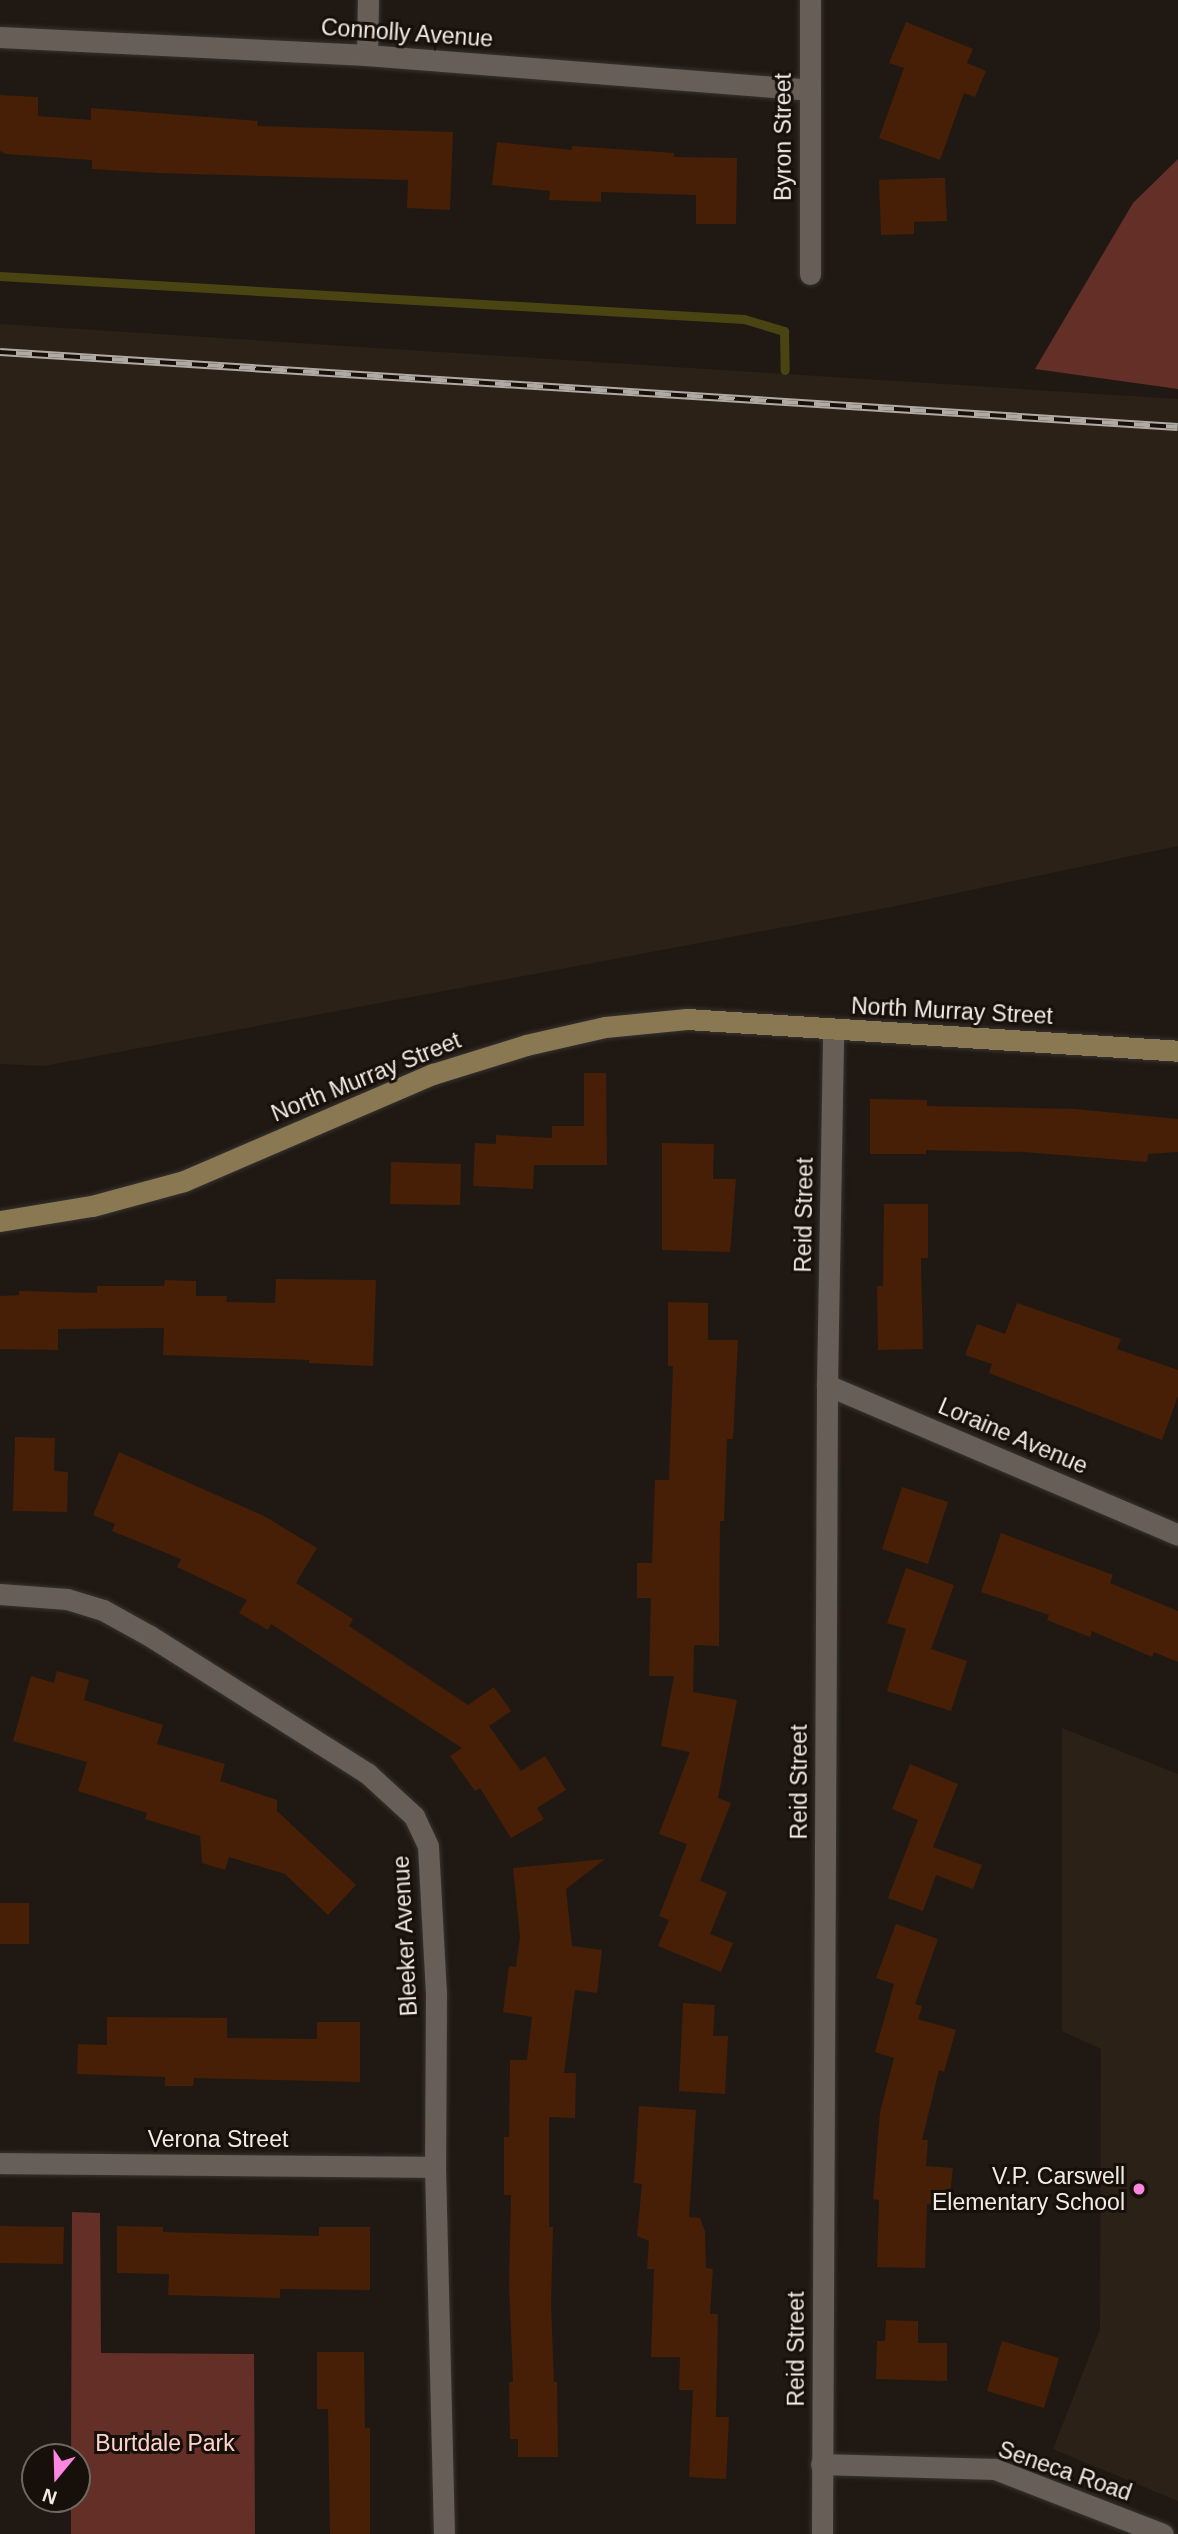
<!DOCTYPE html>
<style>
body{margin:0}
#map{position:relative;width:1178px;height:2534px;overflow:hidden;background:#201913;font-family:Arial,sans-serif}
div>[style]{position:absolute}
.built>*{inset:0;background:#2c2116}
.green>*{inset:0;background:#642f26}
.stream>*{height:9px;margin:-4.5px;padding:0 4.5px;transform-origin:4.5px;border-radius:4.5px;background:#494411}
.building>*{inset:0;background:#461f06}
.roads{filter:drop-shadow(0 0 2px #373330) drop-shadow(0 0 2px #373330)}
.street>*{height:21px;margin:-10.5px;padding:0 10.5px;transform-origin:10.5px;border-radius:10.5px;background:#675f57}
.secondary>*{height:21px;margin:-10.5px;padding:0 10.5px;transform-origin:10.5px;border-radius:10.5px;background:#8a7853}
.rail>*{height:8px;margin-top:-4px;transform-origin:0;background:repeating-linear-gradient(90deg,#17100a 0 16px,#b0aaa5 0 32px);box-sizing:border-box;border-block:2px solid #b0aaa5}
.dots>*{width:19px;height:19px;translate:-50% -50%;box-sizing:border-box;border:4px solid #17100a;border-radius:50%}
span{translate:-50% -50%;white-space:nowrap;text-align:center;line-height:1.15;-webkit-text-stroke:6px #17100a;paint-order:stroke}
.street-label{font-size:23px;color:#f0ebe6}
.poi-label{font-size:23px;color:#f0ebe6}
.right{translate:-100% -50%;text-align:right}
.park-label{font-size:23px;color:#fdd4cc}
.north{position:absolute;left:21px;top:2443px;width:70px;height:70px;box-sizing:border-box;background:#17100a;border:2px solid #6e6862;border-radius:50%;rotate:199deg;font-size:19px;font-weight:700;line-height:28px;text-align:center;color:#f0ebe6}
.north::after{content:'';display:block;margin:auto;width:24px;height:32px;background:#fd86e1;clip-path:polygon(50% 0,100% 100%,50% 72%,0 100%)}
</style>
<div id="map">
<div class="built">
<div style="clip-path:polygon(0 324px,1178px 399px,1178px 846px,891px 907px,44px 1066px,0 1064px)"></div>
<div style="clip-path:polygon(1062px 1728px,1178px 1774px,1178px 2501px,1053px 2449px,1100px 2329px,1101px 2049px,1062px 2031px)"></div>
</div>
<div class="green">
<div style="clip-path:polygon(1178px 159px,1178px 389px,1035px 369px,1133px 203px)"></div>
<div style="clip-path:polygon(72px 2212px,100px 2213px,101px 2353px,254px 2354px,255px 2534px,71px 2534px,71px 2499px,77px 2499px,77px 2457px,71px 2457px)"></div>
</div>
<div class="stream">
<div style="left:0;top:276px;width:745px;rotate:3.31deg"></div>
<div style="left:744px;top:319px;width:42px;rotate:16.7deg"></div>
<div style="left:784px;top:331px;width:39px;rotate:89deg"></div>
</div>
<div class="building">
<div style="clip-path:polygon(906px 22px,973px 49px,967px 63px,986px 71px,975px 97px,964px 93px,940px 160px,879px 138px,904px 68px,889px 63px)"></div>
<div style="clip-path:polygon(0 95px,38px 97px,38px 116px,91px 120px,91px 108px,258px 121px,257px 126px,453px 132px,450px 210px,407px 208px,408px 180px,157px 173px,92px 169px,92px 160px,6px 154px,0 151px)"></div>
<div style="clip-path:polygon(497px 142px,572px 150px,572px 146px,674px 153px,674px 157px,737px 158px,736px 224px,696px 224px,696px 195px,601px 192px,601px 202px,549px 200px,550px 191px,492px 185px)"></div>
<div style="clip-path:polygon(932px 178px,945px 178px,947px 221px,914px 222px,914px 234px,881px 235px,879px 180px)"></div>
<div style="clip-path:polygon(584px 1073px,606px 1073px,607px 1165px,534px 1165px,533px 1189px,473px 1186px,475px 1143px,496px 1144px,496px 1135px,552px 1138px,552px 1126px,584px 1126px)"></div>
<div style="clip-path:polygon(870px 1099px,927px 1100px,927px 1106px,1075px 1109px,1178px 1119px,1178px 1152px,1148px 1154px,1147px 1162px,1024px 1152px,926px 1150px,926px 1154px,870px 1154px)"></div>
<div style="clip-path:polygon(662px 1143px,714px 1144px,713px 1179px,736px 1179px,730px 1252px,662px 1250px)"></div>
<div style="clip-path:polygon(391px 1162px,461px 1164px,460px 1205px,390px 1204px)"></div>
<div style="clip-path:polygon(884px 1204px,928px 1204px,928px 1258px,921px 1258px,923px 1349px,878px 1350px,877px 1286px,883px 1286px)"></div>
<div style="clip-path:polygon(276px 1279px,376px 1280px,373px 1366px,309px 1363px,309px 1360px,163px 1355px,164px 1328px,58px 1329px,58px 1350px,0 1349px,0 1296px,19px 1295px,19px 1291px,97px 1293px,97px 1286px,164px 1286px,165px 1280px,196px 1281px,196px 1296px,227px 1296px,226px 1302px,275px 1303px)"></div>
<div style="clip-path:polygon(668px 1302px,708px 1303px,708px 1340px,738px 1340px,733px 1439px,727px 1439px,724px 1521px,720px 1521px,719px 1646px,694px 1645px,693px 1692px,737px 1700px,718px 1798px,731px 1803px,700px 1881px,727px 1892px,710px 1934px,733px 1943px,721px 1972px,658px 1946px,669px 1920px,659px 1916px,687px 1844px,659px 1834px,690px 1752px,661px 1746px,674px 1676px,649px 1676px,651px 1598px,637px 1598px,637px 1563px,652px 1563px,655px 1480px,669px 1480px,673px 1366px,668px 1366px)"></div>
<div style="clip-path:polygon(1017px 1303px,1121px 1339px,1117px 1349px,1178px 1370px,1178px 1396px,1162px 1440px,989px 1373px,992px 1364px,965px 1355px,977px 1324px,1005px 1334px)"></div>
<div style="clip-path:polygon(15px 1437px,55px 1438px,54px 1471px,68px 1472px,67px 1512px,13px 1511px)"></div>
<div style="clip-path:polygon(119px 1452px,264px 1516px,317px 1548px,296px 1583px,353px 1619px,349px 1626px,468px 1705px,494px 1687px,511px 1711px,489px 1726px,521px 1771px,545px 1756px,566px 1790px,537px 1808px,544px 1819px,511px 1838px,480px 1788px,475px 1791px,450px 1756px,462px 1748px,271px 1624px,268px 1630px,239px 1613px,247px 1600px,177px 1567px,181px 1559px,112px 1531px,115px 1524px,93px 1515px)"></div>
<div style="clip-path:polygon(902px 1487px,948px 1502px,928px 1564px,882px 1549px)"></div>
<div style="clip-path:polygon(1001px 1533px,1113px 1575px,1110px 1583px,1178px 1611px,1178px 1662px,1154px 1652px,1152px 1657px,1092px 1631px,1090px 1637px,1047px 1620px,1049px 1615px,981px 1592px)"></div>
<div style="clip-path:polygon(906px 1568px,954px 1585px,931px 1649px,967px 1661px,951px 1711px,887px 1691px,906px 1629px,887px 1623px)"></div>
<div style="clip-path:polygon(57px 1671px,89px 1680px,84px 1700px,163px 1725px,157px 1744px,225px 1764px,220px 1781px,277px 1800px,277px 1811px,356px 1885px,328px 1915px,285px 1874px,229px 1857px,225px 1870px,202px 1863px,200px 1836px,145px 1819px,147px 1813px,78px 1791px,87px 1762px,13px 1741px,31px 1676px,54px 1683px)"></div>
<div style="clip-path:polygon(910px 1764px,958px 1784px,933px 1847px,982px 1865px,973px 1889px,936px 1875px,923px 1911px,888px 1898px,918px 1820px,892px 1809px)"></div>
<div style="clip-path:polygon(605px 1859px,566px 1889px,572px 1946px,602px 1950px,597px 1993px,575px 1990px,564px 2073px,576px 2073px,575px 2118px,549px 2117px,549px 2227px,553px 2227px,551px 2305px,554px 2382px,557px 2382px,558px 2457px,518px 2457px,518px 2439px,510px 2439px,509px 2382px,513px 2382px,509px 2282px,511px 2195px,504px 2195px,504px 2137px,509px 2137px,510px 2060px,527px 2060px,532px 2017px,503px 2012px,509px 1966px,516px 1967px,520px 1936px,513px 1868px)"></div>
<div style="clip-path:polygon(0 1903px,29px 1903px,29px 1944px,0 1944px)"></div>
<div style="clip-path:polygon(896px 1924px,938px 1939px,915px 2004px,922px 2006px,918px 2019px,956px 2030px,944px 2072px,939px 2070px,922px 2140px,928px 2140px,926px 2166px,953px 2168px,949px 2205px,927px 2204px,925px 2268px,877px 2267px,879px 2200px,873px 2199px,880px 2112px,894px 2058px,875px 2052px,894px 1984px,876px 1978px)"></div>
<div style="clip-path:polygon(683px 2003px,715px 2005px,713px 2036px,728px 2036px,725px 2094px,679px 2091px)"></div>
<div style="clip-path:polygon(107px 2017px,227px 2018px,227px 2038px,317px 2039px,317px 2022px,360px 2022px,360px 2082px,194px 2078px,193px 2086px,165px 2086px,165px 2077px,77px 2074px,78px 2044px,107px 2045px)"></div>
<div style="clip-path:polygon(639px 2106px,696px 2110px,689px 2217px,700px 2218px,705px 2231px,706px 2268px,713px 2269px,710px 2314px,718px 2314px,716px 2417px,729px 2417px,726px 2479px,689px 2477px,693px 2390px,679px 2390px,680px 2357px,651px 2357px,654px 2269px,647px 2269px,649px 2241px,637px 2236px,642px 2184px,634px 2183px)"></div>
<div style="clip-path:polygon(0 2226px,64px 2227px,63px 2264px,0 2263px)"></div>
<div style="clip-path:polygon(117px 2226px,163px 2227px,163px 2232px,319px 2236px,319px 2227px,370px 2227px,370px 2290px,280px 2289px,280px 2298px,168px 2295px,169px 2274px,117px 2273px)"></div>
<div style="clip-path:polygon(886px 2320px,918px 2321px,918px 2343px,947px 2343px,947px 2381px,876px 2379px,877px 2341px,885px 2341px)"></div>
<div style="clip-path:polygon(1002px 2341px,1059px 2358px,1044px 2408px,987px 2391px)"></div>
<div style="clip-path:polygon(317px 2352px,364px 2352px,365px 2428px,370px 2428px,370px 2534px,330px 2534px,328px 2409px,317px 2409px)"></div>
</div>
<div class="roads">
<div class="street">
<div style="left:810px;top:0;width:274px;rotate:90deg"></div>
<div style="left:0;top:37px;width:367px;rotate:2.8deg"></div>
<div style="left:367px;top:55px;width:443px;rotate:4.5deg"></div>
<div style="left:367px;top:55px;width:55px;rotate:-89deg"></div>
<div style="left:827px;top:1385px;width:382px;rotate:23.1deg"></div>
<div style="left:0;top:1594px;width:67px;rotate:4.3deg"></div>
<div style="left:67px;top:1599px;width:38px;rotate:17deg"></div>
<div style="left:103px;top:1610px;width:54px;rotate:29deg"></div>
<div style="left:150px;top:1636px;width:257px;rotate:32.3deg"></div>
<div style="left:367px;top:1773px;width:64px;rotate:42.5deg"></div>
<div style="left:414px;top:1816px;width:33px;rotate:65deg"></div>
<div style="left:428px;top:1846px;width:147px;rotate:86.9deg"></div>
<div style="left:436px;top:1993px;width:174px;rotate:90.3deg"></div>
<div style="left:435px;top:2167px;width:367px;rotate:88.6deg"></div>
<div style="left:0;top:2163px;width:435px;rotate:0.5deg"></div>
<div style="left:821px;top:2464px;width:174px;rotate:1.6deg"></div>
<div style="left:995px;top:2469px;width:180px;rotate:21.2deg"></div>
<div style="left:822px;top:2534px;width:1149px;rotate:-89.75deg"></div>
<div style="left:827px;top:1385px;width:355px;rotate:-89deg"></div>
</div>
<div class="secondary">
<div style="left:0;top:1221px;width:93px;rotate:-9.3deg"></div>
<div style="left:92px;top:1206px;width:95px;rotate:-15.2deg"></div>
<div style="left:184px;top:1181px;width:271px;rotate:-23.3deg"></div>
<div style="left:433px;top:1074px;width:97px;rotate:-17.3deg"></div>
<div style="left:526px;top:1045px;width:81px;rotate:-12.8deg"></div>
<div style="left:605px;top:1027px;width:82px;rotate:-5.6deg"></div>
<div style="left:687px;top:1019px;width:492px;rotate:3.7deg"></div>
</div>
</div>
<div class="rail">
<div style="left:0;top:352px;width:1180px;rotate:3.64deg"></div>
</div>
<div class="dots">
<div style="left:1139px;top:2189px;background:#fd86e1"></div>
</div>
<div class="street-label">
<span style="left:407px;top:33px;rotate:4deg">Connolly Avenue</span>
<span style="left:783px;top:137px;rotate:-90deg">Byron Street</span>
<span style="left:952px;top:1011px;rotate:3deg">North Murray Street</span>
<span style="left:366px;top:1077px;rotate:-22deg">North Murray Street</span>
<span style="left:804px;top:1215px;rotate:-89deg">Reid Street</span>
<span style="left:1013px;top:1436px;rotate:23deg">Loraine Avenue</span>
<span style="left:799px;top:1782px;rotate:-90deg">Reid Street</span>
<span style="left:405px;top:1936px;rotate:-93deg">Bleeker Avenue</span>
<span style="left:218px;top:2139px">Verona Street</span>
<span style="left:796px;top:2349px;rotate:-90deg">Reid Street</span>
<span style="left:1065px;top:2471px;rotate:19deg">Seneca Road</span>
</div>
<div class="poi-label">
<span class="right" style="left:1125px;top:2189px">V.P. Carswell<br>Elementary School</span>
</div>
<div class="park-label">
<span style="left:165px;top:2443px">Burtdale Park</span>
</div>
<div class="north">N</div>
</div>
